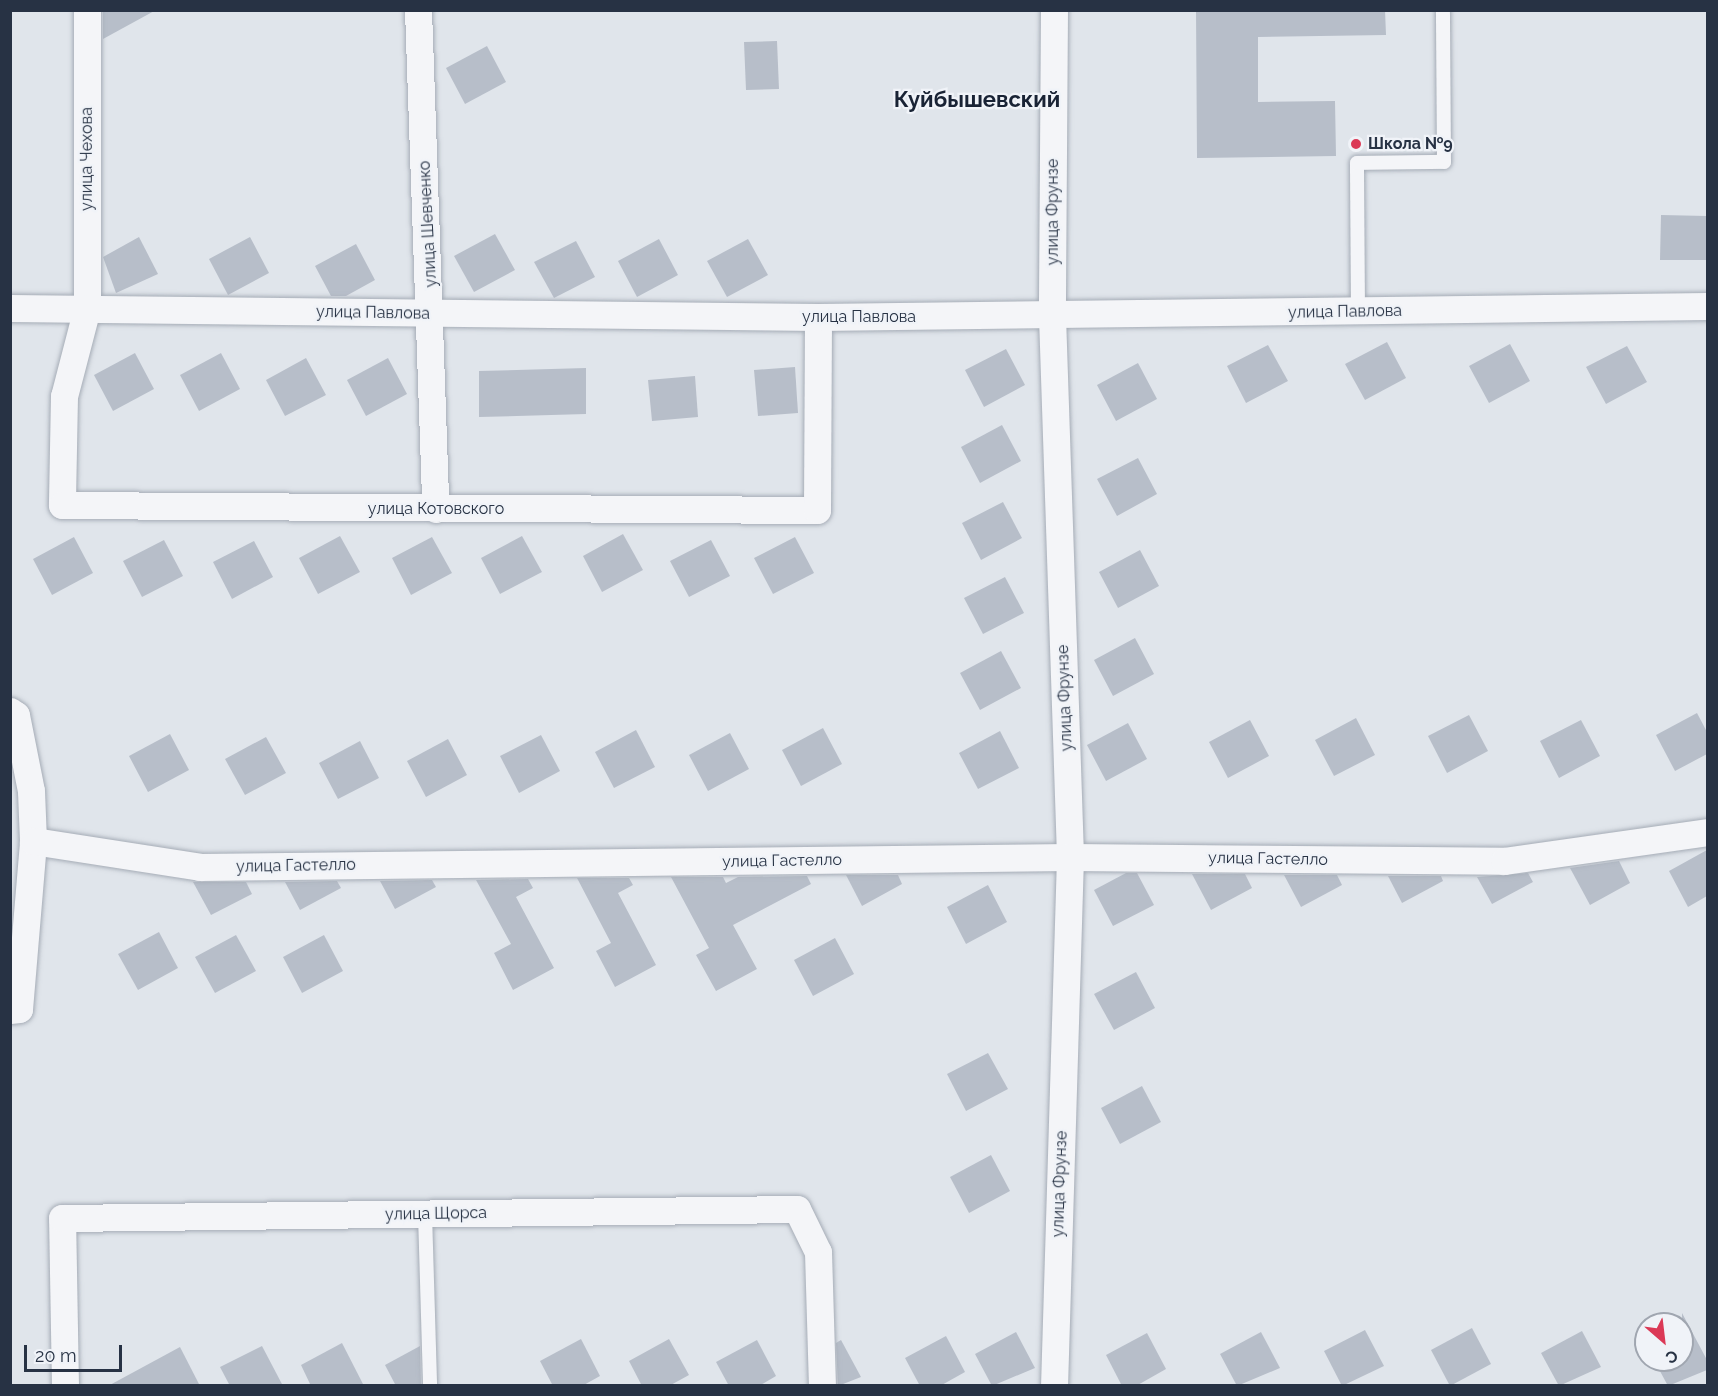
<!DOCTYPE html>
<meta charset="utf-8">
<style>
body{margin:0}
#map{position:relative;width:1718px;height:1396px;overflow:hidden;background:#e0e5eb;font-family:Raleway,sans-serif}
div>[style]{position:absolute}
.building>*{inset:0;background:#b7bec9}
.roads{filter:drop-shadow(0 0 2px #a5acb6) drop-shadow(0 0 2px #a5acb6)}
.lane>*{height:14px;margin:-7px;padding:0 7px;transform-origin:7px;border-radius:7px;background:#f4f5f8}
.street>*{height:27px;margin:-13.5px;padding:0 13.5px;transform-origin:13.5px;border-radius:13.5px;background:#f4f5f8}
.dots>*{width:16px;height:16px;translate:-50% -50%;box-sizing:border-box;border:3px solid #f0f3f8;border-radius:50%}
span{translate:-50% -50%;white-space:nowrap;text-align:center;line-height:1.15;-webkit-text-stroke:4.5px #f0f3f8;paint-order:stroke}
.poi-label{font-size:16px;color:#273244;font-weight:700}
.left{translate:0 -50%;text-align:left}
.street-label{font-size:16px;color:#273244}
.district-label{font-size:22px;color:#192335;font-weight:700}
.frame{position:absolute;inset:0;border:12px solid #273244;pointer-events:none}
.north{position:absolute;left:1634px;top:1312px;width:60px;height:60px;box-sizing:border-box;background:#f0f3f8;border:2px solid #a0a6b0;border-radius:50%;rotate:152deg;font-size:16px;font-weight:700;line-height:24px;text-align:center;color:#273244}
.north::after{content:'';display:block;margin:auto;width:21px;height:27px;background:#db3956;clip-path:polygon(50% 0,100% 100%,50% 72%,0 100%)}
.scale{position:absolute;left:24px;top:1345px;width:98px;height:27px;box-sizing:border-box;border:3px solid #273244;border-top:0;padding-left:8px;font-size:18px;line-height:21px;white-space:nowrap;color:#273244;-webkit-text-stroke:4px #f0f3f8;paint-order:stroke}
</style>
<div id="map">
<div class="building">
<div style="clip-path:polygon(103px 10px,156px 10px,103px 39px)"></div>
<div style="clip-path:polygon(1196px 10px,1385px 10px,1386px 35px,1258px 37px,1258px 102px,1335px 101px,1336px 156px,1197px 158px)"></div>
<div style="clip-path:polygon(777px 41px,779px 89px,746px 90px,744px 42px)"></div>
<div style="clip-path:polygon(487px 46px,506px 82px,465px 104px,446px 68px)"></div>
<div style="clip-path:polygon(1661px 215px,1707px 216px,1707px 260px,1660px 260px)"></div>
<div style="clip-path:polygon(495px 234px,515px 270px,474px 292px,454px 256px)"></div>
<div style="clip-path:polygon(139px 237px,158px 274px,116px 293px,103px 257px)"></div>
<div style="clip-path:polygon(250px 237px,269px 273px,228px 295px,209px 259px)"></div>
<div style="clip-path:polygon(659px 239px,678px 275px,637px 297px,618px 261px)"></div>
<div style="clip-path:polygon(748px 239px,768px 275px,727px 297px,707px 261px)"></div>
<div style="clip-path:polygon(576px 241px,595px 277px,554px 298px,534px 262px)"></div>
<div style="clip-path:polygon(356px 244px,375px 280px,346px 296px,331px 296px,315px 266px)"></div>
<div style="clip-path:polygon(1387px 342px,1406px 378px,1365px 400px,1345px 364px)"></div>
<div style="clip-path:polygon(1510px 344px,1530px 381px,1489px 403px,1469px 366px)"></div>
<div style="clip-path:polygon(1268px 345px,1288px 381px,1246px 403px,1227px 366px)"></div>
<div style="clip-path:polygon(1627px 346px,1647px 382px,1606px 404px,1586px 367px)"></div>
<div style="clip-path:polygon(1006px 349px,1025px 385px,984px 407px,965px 370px)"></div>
<div style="clip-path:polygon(135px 353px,154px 389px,113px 411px,94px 375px)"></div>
<div style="clip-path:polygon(221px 353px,240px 389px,199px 411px,180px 375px)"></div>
<div style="clip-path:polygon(306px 358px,326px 395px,285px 416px,266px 380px)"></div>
<div style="clip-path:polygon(388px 358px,407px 394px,366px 416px,347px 380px)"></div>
<div style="clip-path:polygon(1138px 363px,1157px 399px,1116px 421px,1097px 385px)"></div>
<div style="clip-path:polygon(795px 367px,798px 413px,758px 416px,754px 370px)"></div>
<div style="clip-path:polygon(586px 368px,586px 414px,479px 417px,479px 371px)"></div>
<div style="clip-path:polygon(695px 376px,698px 417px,652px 421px,648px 380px)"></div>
<div style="clip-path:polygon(1002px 425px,1021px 461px,980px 483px,961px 447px)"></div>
<div style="clip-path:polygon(1138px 458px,1157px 494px,1117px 516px,1097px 479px)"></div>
<div style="clip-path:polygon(1003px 502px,1022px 538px,981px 560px,962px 523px)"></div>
<div style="clip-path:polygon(623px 534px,643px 570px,602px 592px,583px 556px)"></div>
<div style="clip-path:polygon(340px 536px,360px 572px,318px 594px,299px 558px)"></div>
<div style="clip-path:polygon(522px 536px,542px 572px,500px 594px,481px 558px)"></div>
<div style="clip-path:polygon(74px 537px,93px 573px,52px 595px,33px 559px)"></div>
<div style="clip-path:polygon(432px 537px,452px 573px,411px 595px,392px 558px)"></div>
<div style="clip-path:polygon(795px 537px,814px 573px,773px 594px,754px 558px)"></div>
<div style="clip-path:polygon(164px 540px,183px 576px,142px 597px,123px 561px)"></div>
<div style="clip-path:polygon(711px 540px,730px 576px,689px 597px,670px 561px)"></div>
<div style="clip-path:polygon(254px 541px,273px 577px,232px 599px,213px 562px)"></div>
<div style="clip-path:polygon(1140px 550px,1159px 586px,1118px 608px,1099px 572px)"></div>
<div style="clip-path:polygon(1005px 577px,1024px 613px,983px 634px,964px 598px)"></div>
<div style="clip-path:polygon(1135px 638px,1154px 674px,1113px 696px,1094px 660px)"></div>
<div style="clip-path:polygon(1001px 651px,1021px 688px,980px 710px,960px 673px)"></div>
<div style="clip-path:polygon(1697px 713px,1707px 732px,1707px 754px,1675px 771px,1656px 735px)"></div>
<div style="clip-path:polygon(1469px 715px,1488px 751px,1447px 773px,1428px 736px)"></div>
<div style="clip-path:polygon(1356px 718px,1375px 755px,1334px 776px,1315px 740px)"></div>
<div style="clip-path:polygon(1250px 720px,1269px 756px,1228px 778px,1209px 742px)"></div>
<div style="clip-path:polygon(1581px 720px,1600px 756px,1559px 778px,1540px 741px)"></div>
<div style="clip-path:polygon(1128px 723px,1147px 759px,1106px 781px,1087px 745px)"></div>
<div style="clip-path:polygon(823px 728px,842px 764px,801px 786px,782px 750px)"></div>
<div style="clip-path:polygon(636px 730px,655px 767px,614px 788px,595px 752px)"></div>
<div style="clip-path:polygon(1000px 731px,1019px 768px,978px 789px,959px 753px)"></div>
<div style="clip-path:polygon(730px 733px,749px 769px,708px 791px,689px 755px)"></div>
<div style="clip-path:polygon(170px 734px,189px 770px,148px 792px,129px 756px)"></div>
<div style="clip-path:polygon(541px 735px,560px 771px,519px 793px,500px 756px)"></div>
<div style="clip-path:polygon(266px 737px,286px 773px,245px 795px,225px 759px)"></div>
<div style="clip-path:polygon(448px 739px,467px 775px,426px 797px,407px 761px)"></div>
<div style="clip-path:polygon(360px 741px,379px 778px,338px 799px,319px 763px)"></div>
<div style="clip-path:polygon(1707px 850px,1707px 896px,1688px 907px,1669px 871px)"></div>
<div style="clip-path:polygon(1619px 861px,1630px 883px,1590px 905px,1570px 868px)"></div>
<div style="clip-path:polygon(1126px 873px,1137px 873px,1154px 905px,1113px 926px,1094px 890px)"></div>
<div style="clip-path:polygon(1528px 873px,1533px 882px,1492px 904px,1477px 877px)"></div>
<div style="clip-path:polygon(1192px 874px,1245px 874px,1252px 888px,1211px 910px)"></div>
<div style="clip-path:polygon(846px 875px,898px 875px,902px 884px,862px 906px)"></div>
<div style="clip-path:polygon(1284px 875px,1337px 875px,1342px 885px,1301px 907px)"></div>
<div style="clip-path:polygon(807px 876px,811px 884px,733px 925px,757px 969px,716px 991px,696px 955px,709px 948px,671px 877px,723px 877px,726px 883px,738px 877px)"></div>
<div style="clip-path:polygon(1388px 876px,1441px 876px,1443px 881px,1402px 903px)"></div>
<div style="clip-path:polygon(577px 878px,629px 878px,633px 885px,618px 893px,656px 965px,615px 987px,596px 951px,611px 943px)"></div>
<div style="clip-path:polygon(528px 879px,533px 888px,516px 897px,554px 968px,513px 990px,494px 953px,511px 944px,476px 880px)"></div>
<div style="clip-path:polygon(432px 880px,436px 887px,395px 909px,380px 881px)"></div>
<div style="clip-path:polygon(337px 881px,341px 888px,300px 910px,285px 882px)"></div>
<div style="clip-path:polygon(193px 882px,246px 882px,252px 894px,211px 915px)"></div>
<div style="clip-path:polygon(988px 885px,1007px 922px,966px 944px,947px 907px)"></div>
<div style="clip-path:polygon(159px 932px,178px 968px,138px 990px,118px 954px)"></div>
<div style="clip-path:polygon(236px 935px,256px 971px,215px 993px,195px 957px)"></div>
<div style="clip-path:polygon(324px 935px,343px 971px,302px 993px,283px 957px)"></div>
<div style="clip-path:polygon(835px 938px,854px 974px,813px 996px,794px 960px)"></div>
<div style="clip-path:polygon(1136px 972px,1155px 1008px,1114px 1030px,1094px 994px)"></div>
<div style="clip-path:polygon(988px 1053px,1008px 1089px,966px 1111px,947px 1074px)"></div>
<div style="clip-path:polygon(1142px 1086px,1161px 1122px,1120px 1144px,1101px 1108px)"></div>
<div style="clip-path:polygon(991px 1155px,1010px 1191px,969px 1213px,950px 1177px)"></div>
<div style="clip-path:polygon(1682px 1313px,1707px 1360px,1707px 1370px,1668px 1386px,1654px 1360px,1682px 1360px)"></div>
<div style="clip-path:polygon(1472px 1328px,1491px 1364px,1450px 1386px,1431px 1350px)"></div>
<div style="clip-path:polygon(1365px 1330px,1384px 1366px,1342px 1386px,1324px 1351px)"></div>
<div style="clip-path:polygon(1582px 1331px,1601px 1367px,1559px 1386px,1541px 1353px)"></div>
<div style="clip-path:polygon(1016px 1332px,1035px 1368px,992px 1386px,975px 1354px)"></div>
<div style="clip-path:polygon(1261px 1332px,1280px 1368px,1237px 1386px,1220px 1354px)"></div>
<div style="clip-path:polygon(1147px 1333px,1166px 1369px,1136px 1386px,1122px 1386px,1106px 1355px)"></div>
<div style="clip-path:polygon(946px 1336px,965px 1372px,940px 1386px,920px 1386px,905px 1358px)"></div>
<div style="clip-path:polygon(581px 1339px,600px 1376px,582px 1386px,553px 1386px,540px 1361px)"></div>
<div style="clip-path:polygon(669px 1339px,689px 1375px,669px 1386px,642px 1386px,629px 1361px)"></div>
<div style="clip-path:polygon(757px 1340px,776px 1376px,759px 1386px,729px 1386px,716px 1362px)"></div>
<div style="clip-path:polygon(841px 1340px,861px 1377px,838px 1386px,836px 1343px)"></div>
<div style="clip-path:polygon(342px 1343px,364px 1386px,311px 1386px,301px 1365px)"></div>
<div style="clip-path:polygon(262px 1346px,283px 1386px,230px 1386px,220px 1367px)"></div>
<div style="clip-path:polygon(420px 1346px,421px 1386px,396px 1386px,385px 1365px)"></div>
<div style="clip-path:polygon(180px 1347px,200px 1386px,108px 1386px)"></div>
</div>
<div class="roads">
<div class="lane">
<div style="left:1358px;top:312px;width:149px;rotate:-90.4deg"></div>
<div style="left:1357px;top:163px;width:87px;rotate:-0.7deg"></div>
<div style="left:1444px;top:162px;width:152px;rotate:-90.4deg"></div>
<div style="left:425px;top:1214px;width:172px;rotate:88.3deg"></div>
</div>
<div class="street">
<div style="left:87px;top:10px;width:298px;rotate:90deg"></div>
<div style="left:87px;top:308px;width:91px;rotate:104.6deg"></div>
<div style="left:64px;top:396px;width:109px;rotate:91.1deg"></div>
<div style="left:62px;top:505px;width:755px;rotate:0.38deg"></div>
<div style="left:817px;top:510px;width:193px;rotate:-89.7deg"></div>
<div style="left:418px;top:10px;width:499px;rotate:88deg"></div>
<div style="left:1054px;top:10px;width:306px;rotate:90.4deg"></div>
<div style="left:1052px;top:316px;width:541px;rotate:88.09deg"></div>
<div style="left:1070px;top:857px;width:529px;rotate:91.73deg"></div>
<div style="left:10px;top:308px;width:808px;rotate:0.64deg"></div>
<div style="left:818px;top:317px;width:890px;rotate:-0.71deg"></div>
<div style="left:10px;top:711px;width:7px;rotate:34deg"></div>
<div style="left:16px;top:715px;width:77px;rotate:78.8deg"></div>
<div style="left:31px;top:791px;width:50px;rotate:87.7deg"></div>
<div style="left:10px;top:1010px;width:9px;rotate:-6deg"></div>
<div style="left:19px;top:1009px;width:169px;rotate:-85.2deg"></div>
<div style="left:33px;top:841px;width:169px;rotate:8.8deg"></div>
<div style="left:200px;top:867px;width:870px;rotate:-0.66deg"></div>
<div style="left:1070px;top:857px;width:434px;rotate:0.5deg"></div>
<div style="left:1504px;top:861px;width:206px;rotate:-8.1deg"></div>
<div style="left:65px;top:1386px;width:168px;rotate:-91deg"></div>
<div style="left:62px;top:1218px;width:735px;rotate:-0.7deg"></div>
<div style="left:797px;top:1209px;width:48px;rotate:64deg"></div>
<div style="left:818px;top:1252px;width:134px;rotate:88.3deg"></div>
</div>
</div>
<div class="dots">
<div style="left:1356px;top:144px;background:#db3956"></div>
</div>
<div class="poi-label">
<span class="left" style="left:1368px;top:144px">Школа №9</span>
</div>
<div class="street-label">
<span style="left:87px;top:159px;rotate:-90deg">улица Чехова</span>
<span style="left:1053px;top:212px;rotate:-90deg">улица Фрунзе</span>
<span style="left:428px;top:224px;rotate:-93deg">улица Шевченко</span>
<span style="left:1345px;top:312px;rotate:-1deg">улица Павлова</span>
<span style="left:373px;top:313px;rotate:1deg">улица Павлова</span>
<span style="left:859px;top:317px">улица Павлова</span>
<span style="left:436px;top:509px">улица Котовского</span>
<span style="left:1065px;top:698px;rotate:-92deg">улица Фрунзе</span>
<span style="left:1268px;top:859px;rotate:1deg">улица Гастелло</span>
<span style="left:782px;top:861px;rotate:-1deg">улица Гастелло</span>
<span style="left:296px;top:866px;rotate:-1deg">улица Гастелло</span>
<span style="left:1060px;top:1184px;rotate:-88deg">улица Фрунзе</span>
<span style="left:436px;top:1214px;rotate:-1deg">улица Щорса</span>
</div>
<div class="district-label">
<span style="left:977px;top:100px">Куйбышевский</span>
</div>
<div class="frame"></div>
<div class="north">С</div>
<div class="scale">20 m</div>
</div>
